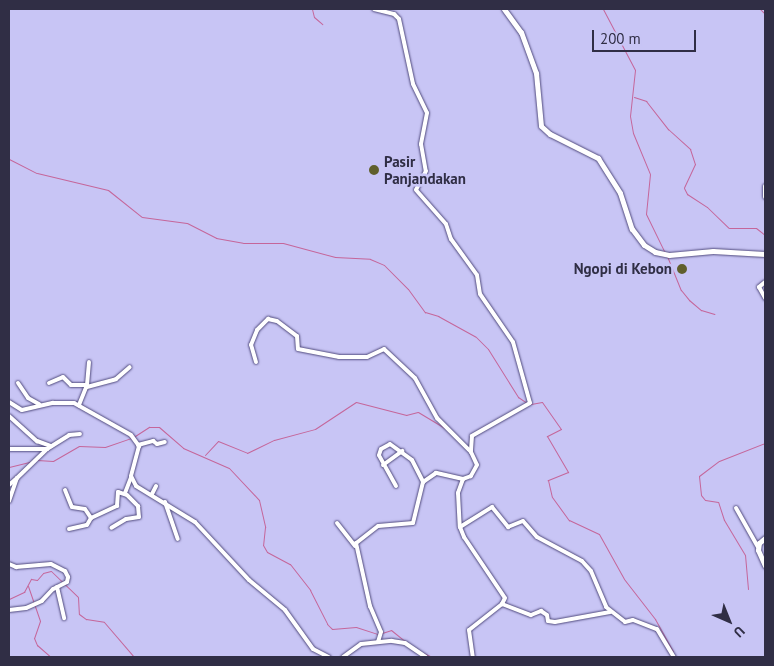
<!DOCTYPE html>
<style>
body{margin:0}
#map{position:relative;width:774px;height:666px;overflow:hidden;background:#c8c5f5;font-family:"PT Sans",sans-serif}
div>[style]{position:absolute}
.stream>*{height:1px;margin:-0.5px;padding:0 0.5px;transform-origin:0.5px;border-radius:0.5px;background:#c5669a}
.roads{filter:drop-shadow(0 0 1px #504a7d) drop-shadow(0 0 1px #504a7d)}
.minor>*{height:4px;margin:-2px;padding:0 2px;transform-origin:2px;border-radius:2px;background:#fff}
.tertiary>*{height:5px;margin:-2.5px;padding:0 2.5px;transform-origin:2.5px;border-radius:2.5px;background:#fff}
.dots>*{width:14px;height:14px;translate:-50% -50%;box-sizing:border-box;border:2px solid #c8c5f5;border-radius:50%}
span{translate:-50% -50%;white-space:nowrap;text-align:center;line-height:1.15;-webkit-text-stroke:5px #c8c5f5;paint-order:stroke}
.poi-label{font-size:15px;color:#302e45;font-weight:700}
.left{translate:0 -50%;text-align:left}
.right{translate:-100% -50%;text-align:right}
.frame{position:absolute;inset:0;border:10px solid #302e45;pointer-events:none}
.north{position:absolute;left:704px;top:596px;width:50px;height:50px;-webkit-text-stroke:4px #c8c5f5;paint-order:stroke;rotate:136deg;font-size:14px;font-weight:700;line-height:20px;text-align:center;color:#302e45}
.north::after{content:'';display:block;margin:auto;width:18px;height:22px;background:#302e45;clip-path:polygon(50% 0,100% 100%,50% 72%,0 100%)}
.scale{position:absolute;left:592px;top:30px;width:104px;height:22px;box-sizing:border-box;border:2px solid #302e45;border-top:0;padding-left:6px;font-size:15px;line-height:18px;white-space:nowrap;color:#302e45;-webkit-text-stroke:4px #c8c5f5;paint-order:stroke}
</style>
<div id="map">
<div class="stream">
<div style="left:312px;top:9px;width:8px;rotate:76deg"></div>
<div style="left:314px;top:17px;width:11px;rotate:41deg"></div>
<div style="left:603px;top:9px;width:69px;rotate:62.3deg"></div>
<div style="left:635px;top:70px;width:46px;rotate:96.2deg"></div>
<div style="left:630px;top:116px;width:17px;rotate:80deg"></div>
<div style="left:633px;top:133px;width:44px;rotate:67.5deg"></div>
<div style="left:650px;top:174px;width:40px;rotate:95.7deg"></div>
<div style="left:646px;top:214px;width:43px;rotate:64deg"></div>
<div style="left:760px;top:9px;width:7px;rotate:45deg"></div>
<div style="left:634px;top:97px;width:13px;rotate:18deg"></div>
<div style="left:646px;top:101px;width:36px;rotate:52deg"></div>
<div style="left:668px;top:129px;width:30px;rotate:42deg"></div>
<div style="left:690px;top:149px;width:16px;rotate:72deg"></div>
<div style="left:695px;top:164px;width:26px;rotate:115deg"></div>
<div style="left:684px;top:188px;width:7px;rotate:63deg"></div>
<div style="left:687px;top:194px;width:24px;rotate:33deg"></div>
<div style="left:707px;top:207px;width:30px;rotate:44deg"></div>
<div style="left:729px;top:228px;width:27px"></div>
<div style="left:756px;top:228px;width:11px;rotate:38deg"></div>
<div style="left:9px;top:159px;width:31px;rotate:27deg"></div>
<div style="left:37px;top:173px;width:73px;rotate:13.5deg"></div>
<div style="left:108px;top:190px;width:43px;rotate:38.5deg"></div>
<div style="left:142px;top:217px;width:45px;rotate:7.6deg"></div>
<div style="left:187px;top:223px;width:33px;rotate:27deg"></div>
<div style="left:216px;top:238px;width:27px;rotate:10deg"></div>
<div style="left:243px;top:243px;width:40px"></div>
<div style="left:283px;top:243px;width:54px;rotate:15.1deg"></div>
<div style="left:335px;top:257px;width:35px;rotate:3deg"></div>
<div style="left:370px;top:259px;width:15px;rotate:23deg"></div>
<div style="left:384px;top:265px;width:34px;rotate:45deg"></div>
<div style="left:408px;top:289px;width:29px;rotate:54deg"></div>
<div style="left:425px;top:312px;width:14px;rotate:17deg"></div>
<div style="left:438px;top:316px;width:43px;rotate:28.9deg"></div>
<div style="left:476px;top:337px;width:17px;rotate:45deg"></div>
<div style="left:488px;top:349px;width:57px;rotate:58deg"></div>
<div style="left:518px;top:397px;width:11px;rotate:34deg"></div>
<div style="left:667px;top:256px;width:37px;rotate:68deg"></div>
<div style="left:681px;top:290px;width:13px;rotate:51deg"></div>
<div style="left:689px;top:300px;width:16px;rotate:40deg"></div>
<div style="left:701px;top:310px;width:14px;rotate:17deg"></div>
<div style="left:531px;top:404px;width:11px;rotate:-10deg"></div>
<div style="left:542px;top:402px;width:33px;rotate:55deg"></div>
<div style="left:561px;top:429px;width:16px;rotate:153deg"></div>
<div style="left:547px;top:436px;width:42px;rotate:59.7deg"></div>
<div style="left:568px;top:472px;width:22px;rotate:158deg"></div>
<div style="left:548px;top:480px;width:17px;rotate:77deg"></div>
<div style="left:552px;top:497px;width:29px;rotate:54deg"></div>
<div style="left:569px;top:520px;width:33px;rotate:25deg"></div>
<div style="left:599px;top:534px;width:51px;rotate:60.9deg"></div>
<div style="left:624px;top:579px;width:51px;rotate:52.2deg"></div>
<div style="left:655px;top:619px;width:37px;rotate:61deg"></div>
<div style="left:135px;top:436px;width:17px;rotate:-33deg"></div>
<div style="left:149px;top:427px;width:10px"></div>
<div style="left:159px;top:427px;width:32px;rotate:41deg"></div>
<div style="left:183px;top:448px;width:50px;rotate:23.5deg"></div>
<div style="left:229px;top:468px;width:44px;rotate:46.8deg"></div>
<div style="left:259px;top:500px;width:28px;rotate:77deg"></div>
<div style="left:265px;top:527px;width:18px;rotate:96deg"></div>
<div style="left:263px;top:545px;width:8px;rotate:60deg"></div>
<div style="left:267px;top:552px;width:26px;rotate:28deg"></div>
<div style="left:290px;top:564px;width:33px;rotate:52deg"></div>
<div style="left:310px;top:590px;width:38px;rotate:63deg"></div>
<div style="left:327px;top:624px;width:7px;rotate:45deg"></div>
<div style="left:332px;top:629px;width:24px;rotate:-5deg"></div>
<div style="left:356px;top:627px;width:23px;rotate:18deg"></div>
<div style="left:205px;top:455px;width:19px;rotate:-47deg"></div>
<div style="left:218px;top:441px;width:31px;rotate:22deg"></div>
<div style="left:247px;top:453px;width:30px;rotate:-26deg"></div>
<div style="left:274px;top:440px;width:42px;rotate:-15deg"></div>
<div style="left:315px;top:429px;width:49px;rotate:-33.4deg"></div>
<div style="left:356px;top:402px;width:52px;rotate:14.6deg"></div>
<div style="left:406px;top:415px;width:12px;rotate:-14deg"></div>
<div style="left:418px;top:412px;width:31px;rotate:31deg"></div>
<div style="left:37px;top:460px;width:16px;rotate:4deg"></div>
<div style="left:53px;top:461px;width:30px;rotate:-30deg"></div>
<div style="left:79px;top:446px;width:26px;rotate:2deg"></div>
<div style="left:105px;top:447px;width:28px;rotate:-19deg"></div>
<div style="left:9px;top:467px;width:25px;rotate:-14deg"></div>
<div style="left:28px;top:586px;width:37px;rotate:71deg"></div>
<div style="left:40px;top:621px;width:18px;rotate:109deg"></div>
<div style="left:34px;top:638px;width:8px;rotate:67deg"></div>
<div style="left:37px;top:645px;width:18px;rotate:41deg"></div>
<div style="left:748px;top:589px;width:34px;rotate:-95deg"></div>
<div style="left:745px;top:555px;width:41px;rotate:-121deg"></div>
<div style="left:724px;top:520px;width:19px;rotate:-108deg"></div>
<div style="left:718px;top:502px;width:13px;rotate:-171deg"></div>
<div style="left:705px;top:500px;width:6px;rotate:-129deg"></div>
<div style="left:701px;top:495px;width:19px;rotate:-96deg"></div>
<div style="left:699px;top:476px;width:25px;rotate:-37deg"></div>
<div style="left:719px;top:461px;width:49px;rotate:-21.4deg"></div>
<div style="left:9px;top:599px;width:17px;rotate:-25deg"></div>
<div style="left:24px;top:592px;width:15px;rotate:-62deg"></div>
<div style="left:31px;top:579px;width:6px;rotate:9deg"></div>
<div style="left:37px;top:580px;width:9px;rotate:-49deg"></div>
<div style="left:43px;top:573px;width:8px;rotate:-14deg"></div>
<div style="left:51px;top:571px;width:37px;rotate:44deg"></div>
<div style="left:78px;top:597px;width:17px;rotate:87deg"></div>
<div style="left:79px;top:614px;width:9px;rotate:36deg"></div>
<div style="left:86px;top:619px;width:18px;rotate:9deg"></div>
<div style="left:104px;top:622px;width:46px;rotate:49.4deg"></div>
<div style="left:382px;top:633px;width:9px;rotate:-18deg"></div>
<div style="left:391px;top:630px;width:19px;rotate:39deg"></div>
<div style="left:423px;top:653px;width:10px;rotate:24deg"></div>
</div>
<div class="roads">
<div class="minor">
<div style="left:374px;top:9px;width:21px;rotate:14deg"></div>
<div style="left:394px;top:14px;width:7px;rotate:45deg"></div>
<div style="left:399px;top:19px;width:66px;rotate:77.8deg"></div>
<div style="left:413px;top:84px;width:32px;rotate:64deg"></div>
<div style="left:427px;top:113px;width:32px;rotate:101deg"></div>
<div style="left:421px;top:144px;width:27px;rotate:80deg"></div>
<div style="left:426px;top:171px;width:21px;rotate:118deg"></div>
<div style="left:416px;top:190px;width:45px;rotate:48.6deg"></div>
<div style="left:446px;top:224px;width:16px;rotate:72deg"></div>
<div style="left:451px;top:239px;width:44px;rotate:54.2deg"></div>
<div style="left:477px;top:275px;width:19px;rotate:81deg"></div>
<div style="left:480px;top:294px;width:58px;rotate:55.5deg"></div>
<div style="left:513px;top:342px;width:63px;rotate:74.4deg"></div>
<div style="left:530px;top:403px;width:67px;rotate:150.4deg"></div>
<div style="left:472px;top:436px;width:16px;rotate:94deg"></div>
<div style="left:471px;top:452px;width:14px;rotate:65deg"></div>
<div style="left:477px;top:465px;width:13px;rotate:119deg"></div>
<div style="left:471px;top:476px;width:9px;rotate:159deg"></div>
<div style="left:463px;top:479px;width:28px;rotate:-167deg"></div>
<div style="left:436px;top:473px;width:16px;rotate:145deg"></div>
<div style="left:423px;top:482px;width:42px;rotate:103.7deg"></div>
<div style="left:413px;top:523px;width:35px;rotate:175deg"></div>
<div style="left:378px;top:526px;width:28px;rotate:142deg"></div>
<div style="left:356px;top:543px;width:65px;rotate:77.5deg"></div>
<div style="left:370px;top:606px;width:28px;rotate:67deg"></div>
<div style="left:381px;top:632px;width:10px;rotate:107deg"></div>
<div style="left:765px;top:186px;width:11px;rotate:90deg"></div>
<div style="left:765px;top:282px;width:8px;rotate:140deg"></div>
<div style="left:759px;top:287px;width:13px;rotate:61deg"></div>
<div style="left:256px;top:362px;width:18px;rotate:-106deg"></div>
<div style="left:251px;top:345px;width:16px;rotate:-68deg"></div>
<div style="left:257px;top:330px;width:16px;rotate:-45deg"></div>
<div style="left:268px;top:319px;width:9px;rotate:13deg"></div>
<div style="left:277px;top:321px;width:25px;rotate:37deg"></div>
<div style="left:297px;top:336px;width:13px;rotate:86deg"></div>
<div style="left:298px;top:349px;width:42px;rotate:11deg"></div>
<div style="left:339px;top:357px;width:28px"></div>
<div style="left:367px;top:357px;width:19px;rotate:-25deg"></div>
<div style="left:384px;top:349px;width:42px;rotate:43.1deg"></div>
<div style="left:415px;top:378px;width:46px;rotate:61.2deg"></div>
<div style="left:437px;top:418px;width:48px;rotate:45deg"></div>
<div style="left:18px;top:383px;width:18px;rotate:56deg"></div>
<div style="left:28px;top:398px;width:13px;rotate:29deg"></div>
<div style="left:49px;top:383px;width:15px;rotate:-23deg"></div>
<div style="left:63px;top:377px;width:11px;rotate:45deg"></div>
<div style="left:71px;top:385px;width:16px"></div>
<div style="left:87px;top:385px;width:22px;rotate:112deg"></div>
<div style="left:87px;top:385px;width:23px;rotate:-85deg"></div>
<div style="left:87px;top:387px;width:30px;rotate:-15deg"></div>
<div style="left:116px;top:379px;width:18px;rotate:-41deg"></div>
<div style="left:9px;top:402px;width:15px;rotate:32deg"></div>
<div style="left:22px;top:410px;width:32px;rotate:-13deg"></div>
<div style="left:53px;top:403px;width:21px"></div>
<div style="left:74px;top:403px;width:65px;rotate:29.3deg"></div>
<div style="left:131px;top:435px;width:14px;rotate:54deg"></div>
<div style="left:139px;top:446px;width:31px;rotate:105deg"></div>
<div style="left:131px;top:476px;width:11px;rotate:63deg"></div>
<div style="left:136px;top:486px;width:69px;rotate:31.4deg"></div>
<div style="left:195px;top:522px;width:79px;rotate:47deg"></div>
<div style="left:249px;top:580px;width:47px;rotate:39.8deg"></div>
<div style="left:285px;top:610px;width:48px;rotate:54.3deg"></div>
<div style="left:313px;top:649px;width:18px;rotate:27deg"></div>
<div style="left:9px;top:416px;width:38px;rotate:42deg"></div>
<div style="left:37px;top:441px;width:15px;rotate:20deg"></div>
<div style="left:138px;top:445px;width:16px;rotate:-15deg"></div>
<div style="left:153px;top:441px;width:5px;rotate:37deg"></div>
<div style="left:157px;top:444px;width:8px;rotate:-14deg"></div>
<div style="left:9px;top:449px;width:38px"></div>
<div style="left:383px;top:465px;width:24px;rotate:-36deg"></div>
<div style="left:463px;top:479px;width:15px;rotate:110deg"></div>
<div style="left:458px;top:493px;width:34px;rotate:87deg"></div>
<div style="left:460px;top:527px;width:38px;rotate:-32deg"></div>
<div style="left:492px;top:507px;width:26px;rotate:51deg"></div>
<div style="left:508px;top:527px;width:16px;rotate:-22deg"></div>
<div style="left:523px;top:521px;width:21px;rotate:49deg"></div>
<div style="left:537px;top:537px;width:51px;rotate:28.1deg"></div>
<div style="left:582px;top:561px;width:13px;rotate:48deg"></div>
<div style="left:591px;top:571px;width:39px;rotate:67deg"></div>
<div style="left:606px;top:607px;width:24px;rotate:38deg"></div>
<div style="left:625px;top:622px;width:8px;rotate:-14deg"></div>
<div style="left:633px;top:620px;width:26px;rotate:21deg"></div>
<div style="left:657px;top:629px;width:33px;rotate:59deg"></div>
<div style="left:9px;top:485px;width:11px;rotate:-41deg"></div>
<div style="left:396px;top:486px;width:35px;rotate:-119deg"></div>
<div style="left:379px;top:455px;width:6px;rotate:-72deg"></div>
<div style="left:381px;top:449px;width:10px;rotate:-29deg"></div>
<div style="left:390px;top:444px;width:27px;rotate:36deg"></div>
<div style="left:412px;top:460px;width:25px;rotate:63deg"></div>
<div style="left:65px;top:490px;width:18px;rotate:68deg"></div>
<div style="left:72px;top:507px;width:13px;rotate:9deg"></div>
<div style="left:85px;top:509px;width:11px;rotate:56deg"></div>
<div style="left:91px;top:518px;width:29px;rotate:-25deg"></div>
<div style="left:117px;top:506px;width:14px;rotate:-86deg"></div>
<div style="left:118px;top:492px;width:9px;rotate:18deg"></div>
<div style="left:127px;top:495px;width:16px;rotate:45deg"></div>
<div style="left:138px;top:506px;width:11px;rotate:85deg"></div>
<div style="left:139px;top:517px;width:13px;rotate:171deg"></div>
<div style="left:126px;top:519px;width:17px;rotate:149deg"></div>
<div style="left:125px;top:493px;width:17px;rotate:-69deg"></div>
<div style="left:152px;top:494px;width:9px;rotate:-63deg"></div>
<div style="left:9px;top:501px;width:24px;rotate:-71deg"></div>
<div style="left:17px;top:478px;width:42px;rotate:-44deg"></div>
<div style="left:47px;top:449px;width:26px;rotate:-32deg"></div>
<div style="left:69px;top:435px;width:11px;rotate:-5deg"></div>
<div style="left:165px;top:502px;width:39px;rotate:71deg"></div>
<div style="left:736px;top:508px;width:45px;rotate:60.6deg"></div>
<div style="left:337px;top:523px;width:29px;rotate:52deg"></div>
<div style="left:460px;top:527px;width:11px;rotate:68deg"></div>
<div style="left:464px;top:537px;width:73px;rotate:56.1deg"></div>
<div style="left:505px;top:598px;width:7px;rotate:117deg"></div>
<div style="left:502px;top:604px;width:42px;rotate:141.8deg"></div>
<div style="left:469px;top:630px;width:27px;rotate:82deg"></div>
<div style="left:69px;top:529px;width:18px;rotate:-13deg"></div>
<div style="left:87px;top:525px;width:8px;rotate:-60deg"></div>
<div style="left:9px;top:564px;width:8px;rotate:23deg"></div>
<div style="left:16px;top:567px;width:35px;rotate:-5deg"></div>
<div style="left:51px;top:564px;width:16px;rotate:27deg"></div>
<div style="left:65px;top:571px;width:7px;rotate:63deg"></div>
<div style="left:68px;top:577px;width:5px;rotate:101deg"></div>
<div style="left:67px;top:582px;width:16px;rotate:153deg"></div>
<div style="left:53px;top:589px;width:16px;rotate:133deg"></div>
<div style="left:42px;top:601px;width:17px;rotate:156deg"></div>
<div style="left:26px;top:608px;width:17px;rotate:173deg"></div>
<div style="left:57px;top:587px;width:32px;rotate:77deg"></div>
<div style="left:502px;top:604px;width:31px;rotate:21deg"></div>
<div style="left:531px;top:615px;width:11px;rotate:-22deg"></div>
<div style="left:541px;top:611px;width:7px;rotate:34deg"></div>
<div style="left:547px;top:615px;width:6px;rotate:81deg"></div>
<div style="left:548px;top:621px;width:7px;rotate:8deg"></div>
<div style="left:555px;top:622px;width:56px;rotate:-10.3deg"></div>
<div style="left:343px;top:657px;width:22px;rotate:-36deg"></div>
<div style="left:361px;top:644px;width:31px;rotate:-6deg"></div>
<div style="left:392px;top:641px;width:13px;rotate:9deg"></div>
<div style="left:405px;top:643px;width:25px;rotate:34deg"></div>
</div>
<div class="tertiary">
<div style="left:504px;top:9px;width:29px;rotate:54deg"></div>
<div style="left:521px;top:32px;width:44px;rotate:69.9deg"></div>
<div style="left:536px;top:73px;width:53px;rotate:84.6deg"></div>
<div style="left:541px;top:126px;width:12px;rotate:42deg"></div>
<div style="left:550px;top:134px;width:54px;rotate:26.6deg"></div>
<div style="left:598px;top:158px;width:41px;rotate:57.8deg"></div>
<div style="left:620px;top:193px;width:38px;rotate:72deg"></div>
<div style="left:632px;top:229px;width:20px;rotate:53deg"></div>
<div style="left:644px;top:245px;width:13px;rotate:32deg"></div>
<div style="left:655px;top:252px;width:14px;rotate:12deg"></div>
<div style="left:669px;top:255px;width:44px;rotate:-5.2deg"></div>
<div style="left:713px;top:251px;width:52px;rotate:3.3deg"></div>
<div style="left:765px;top:538px;width:8px;rotate:140deg"></div>
<div style="left:759px;top:543px;width:7px;rotate:98deg"></div>
<div style="left:758px;top:550px;width:17px;rotate:66deg"></div>
</div>
</div>
<div class="dots">
<div style="left:374px;top:170px;background:#605f2c"></div>
<div style="left:682px;top:269px;background:#605f2c"></div>
</div>
<div class="poi-label">
<span class="left" style="left:384px;top:170px">Pasir<br>Panjandakan</span>
<span class="right" style="left:672px;top:269px">Ngopi di Kebon</span>
</div>
<div class="frame"></div>
<div class="north">U</div>
<div class="scale">200 m</div>
</div>
